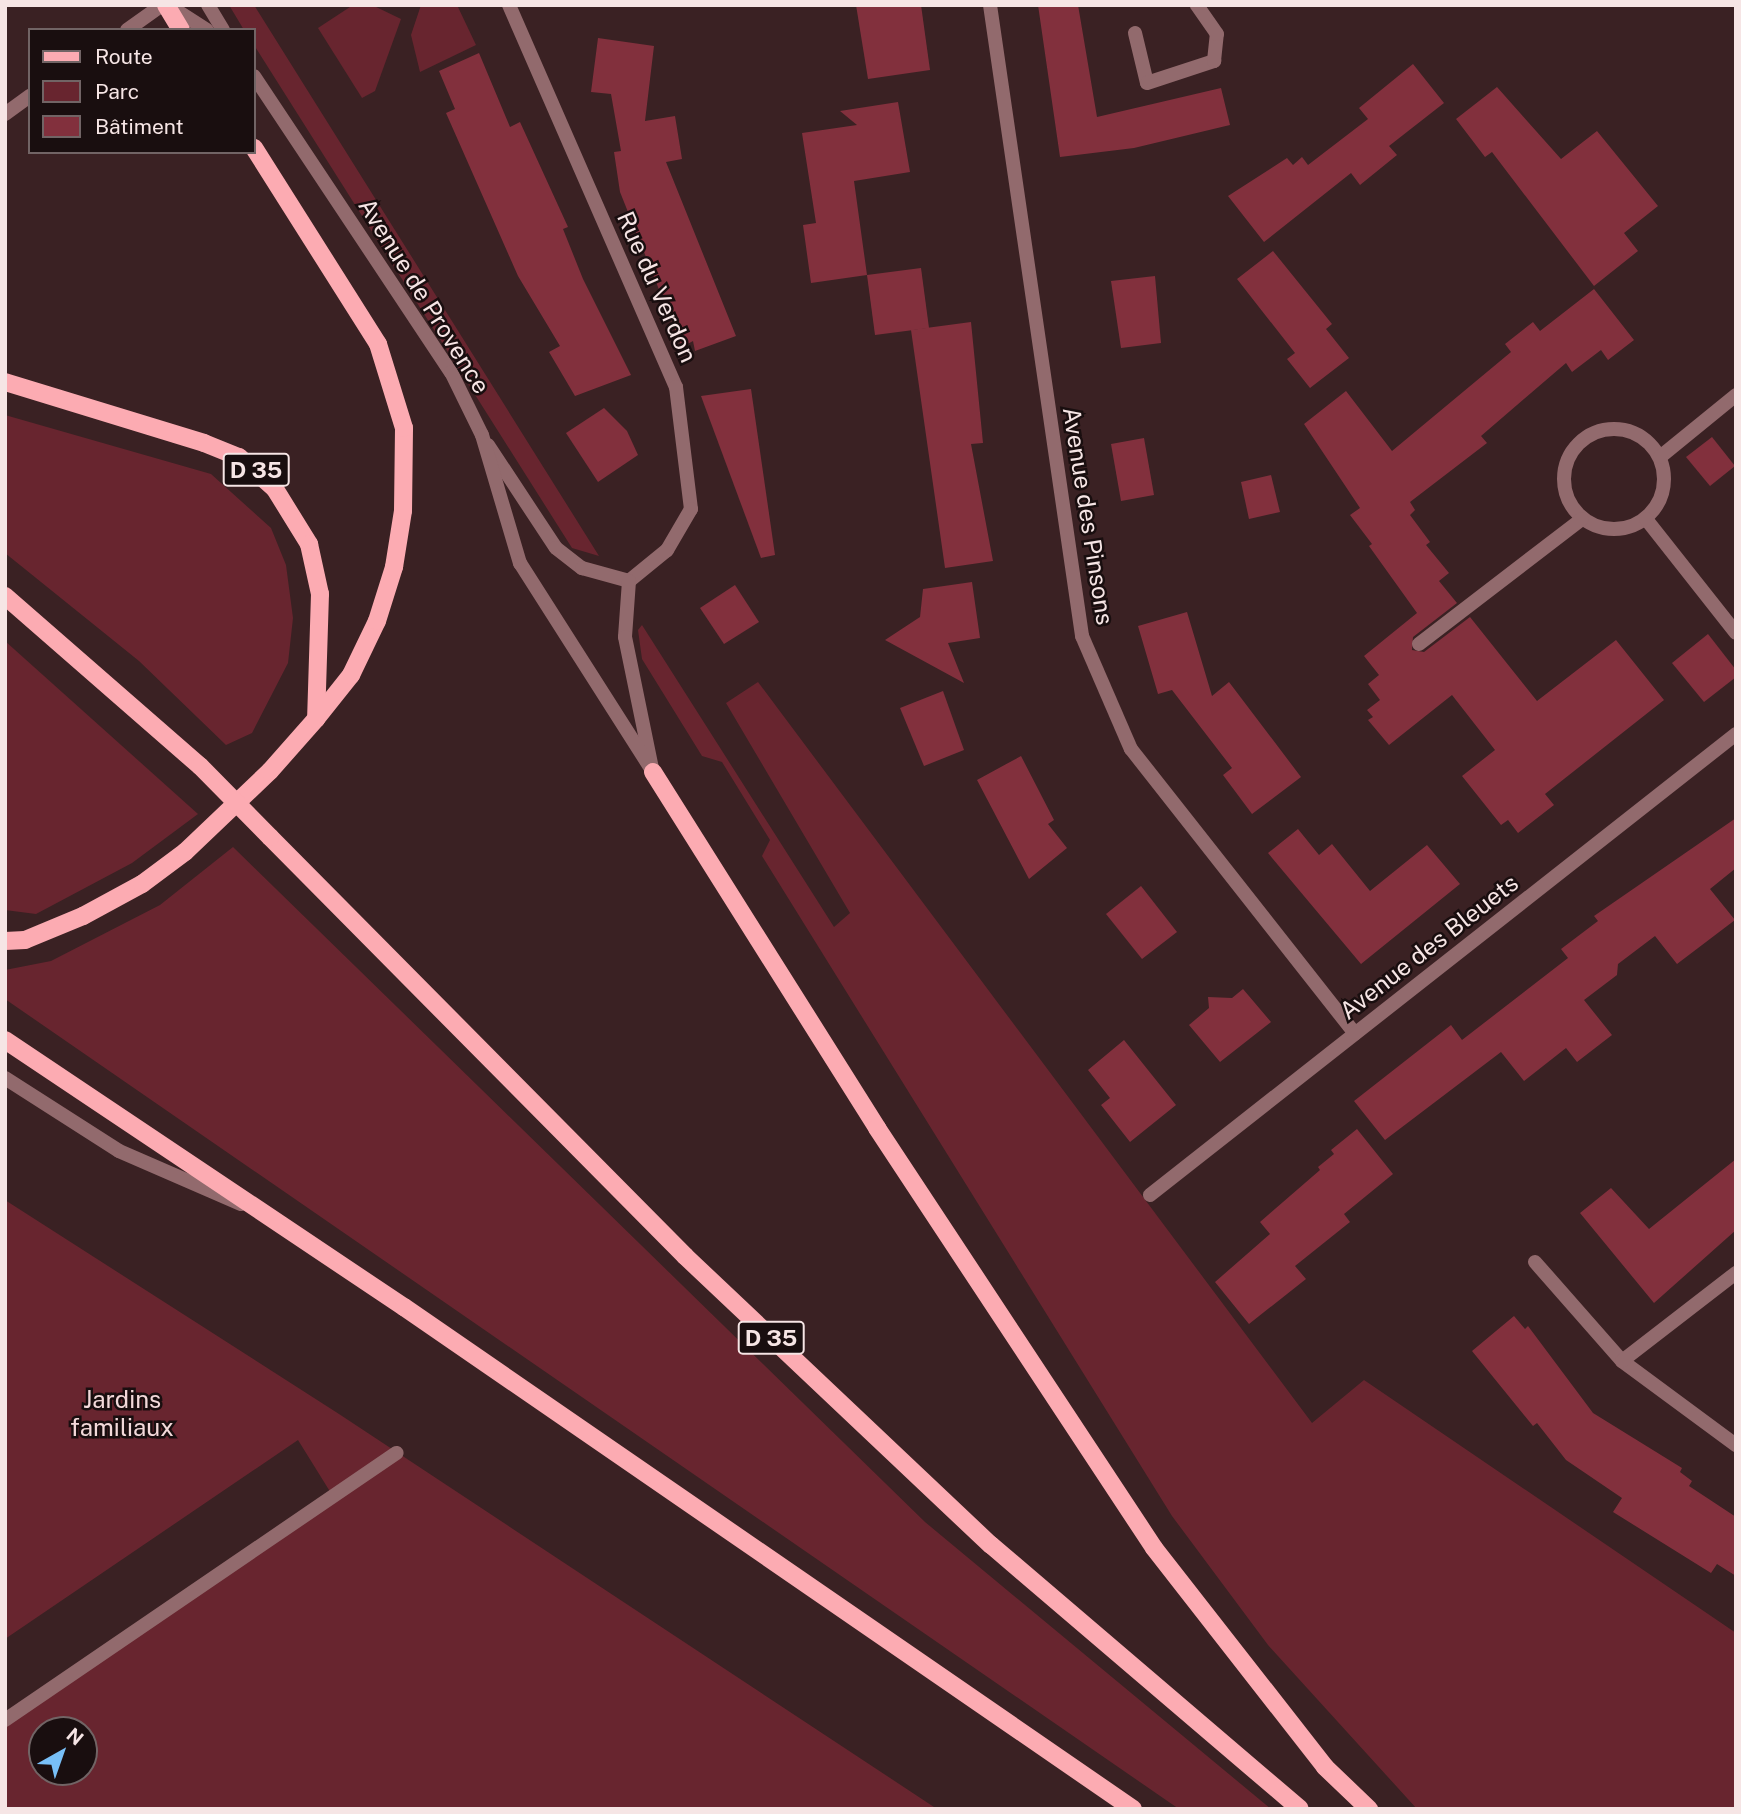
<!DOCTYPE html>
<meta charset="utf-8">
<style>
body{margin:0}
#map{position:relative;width:1741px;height:1814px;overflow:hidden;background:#3a2123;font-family:"Public Sans",sans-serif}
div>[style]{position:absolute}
.green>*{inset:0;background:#68252f}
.building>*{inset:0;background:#82303d}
.service>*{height:14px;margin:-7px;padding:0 7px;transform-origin:7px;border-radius:7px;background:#926a6d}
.service>.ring{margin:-7px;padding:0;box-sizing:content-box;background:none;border:14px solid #926a6d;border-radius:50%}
.minor>*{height:14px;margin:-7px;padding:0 7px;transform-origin:7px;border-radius:7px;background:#926a6d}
.tertiary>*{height:14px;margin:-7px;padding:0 7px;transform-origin:7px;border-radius:7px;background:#926a6d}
.primary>*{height:18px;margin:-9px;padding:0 9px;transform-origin:9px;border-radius:9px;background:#fcabb2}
.primary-bridge>*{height:18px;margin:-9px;padding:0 9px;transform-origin:9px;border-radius:9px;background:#fcabb2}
span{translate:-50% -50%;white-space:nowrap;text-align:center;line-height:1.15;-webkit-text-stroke:5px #190e0f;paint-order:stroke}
.shield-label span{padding:2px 5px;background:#190e0f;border:2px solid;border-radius:5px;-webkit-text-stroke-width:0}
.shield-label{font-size:23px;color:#f6e5e5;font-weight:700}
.street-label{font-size:24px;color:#f6e5e5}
.park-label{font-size:24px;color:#f3d9da}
.frame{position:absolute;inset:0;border:7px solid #f6e5e5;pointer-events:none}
.legend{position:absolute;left:28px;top:28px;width:228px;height:126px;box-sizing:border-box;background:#190e0f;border:2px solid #716465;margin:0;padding:9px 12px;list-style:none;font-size:21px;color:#f6e5e5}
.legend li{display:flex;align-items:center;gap:14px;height:35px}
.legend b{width:35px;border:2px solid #716465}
.north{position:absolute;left:28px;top:1716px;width:70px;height:70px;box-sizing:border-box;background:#190e0f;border:2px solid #716465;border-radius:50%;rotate:40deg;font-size:19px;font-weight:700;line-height:28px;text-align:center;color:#f6e5e5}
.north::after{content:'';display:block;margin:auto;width:24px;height:32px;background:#78bff7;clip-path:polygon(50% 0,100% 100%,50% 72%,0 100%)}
</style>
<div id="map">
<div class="green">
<div style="clip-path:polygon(229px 5px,254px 5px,599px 556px,572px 548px,254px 45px,254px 30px,244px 30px)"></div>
<div style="clip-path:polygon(353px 5px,372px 5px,401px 19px,375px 91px,362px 98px,318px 28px)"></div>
<div style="clip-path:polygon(421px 5px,457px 5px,476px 45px,420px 72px,411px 35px)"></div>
<div style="clip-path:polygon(5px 415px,211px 474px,271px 528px,286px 565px,293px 618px,288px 663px,252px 733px,226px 745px,139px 661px,5px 553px)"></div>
<div style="clip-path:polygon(642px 625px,834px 927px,850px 913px,726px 703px,758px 682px,1312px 1423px,1364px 1380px,1736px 1633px,1736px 1809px,1417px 1809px,1268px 1645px,1172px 1516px,762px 856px,770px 840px,722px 762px,702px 756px,642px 659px,638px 630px)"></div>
<div style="clip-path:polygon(5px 641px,198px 814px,132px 863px,36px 914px,5px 910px)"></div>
<div style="clip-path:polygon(233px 847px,925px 1522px,1271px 1809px,1179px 1809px,5px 999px,5px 970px,51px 961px,160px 905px)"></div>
<div style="clip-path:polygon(evenodd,5px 1200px,339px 1414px,937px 1809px,5px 1809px,5px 1727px,334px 1498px,298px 1440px,5px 1639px,5px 1200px,42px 1730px,84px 1730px,84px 1772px,42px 1772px,42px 1730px)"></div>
</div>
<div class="building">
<div style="clip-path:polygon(856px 5px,921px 5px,930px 70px,868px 79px)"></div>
<div style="clip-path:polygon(1038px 5px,1078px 5px,1097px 117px,1221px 88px,1230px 125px,1134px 148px,1060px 157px)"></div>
<div style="clip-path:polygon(598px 38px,654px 46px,645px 121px,675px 116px,682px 159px,666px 162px,736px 336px,695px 351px,693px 341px,682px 347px,620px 192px,614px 152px,621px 151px,611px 94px,591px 92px)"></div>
<div style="clip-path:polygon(479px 53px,510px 127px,520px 122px,568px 227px,563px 229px,583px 279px,631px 375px,575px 396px,549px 352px,560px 346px,518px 276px,446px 113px,455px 109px,439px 71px)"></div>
<div style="clip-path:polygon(1413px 64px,1444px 103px,1389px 146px,1397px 155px,1360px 185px,1351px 173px,1264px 242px,1228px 196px,1287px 158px,1293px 165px,1302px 157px,1308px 165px,1368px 119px,1359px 108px)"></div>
<div style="clip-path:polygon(1497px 87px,1561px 159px,1597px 131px,1658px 206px,1624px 233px,1638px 251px,1594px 286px,1492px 152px,1485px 157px,1456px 119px)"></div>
<div style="clip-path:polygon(898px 102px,910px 172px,854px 181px,867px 275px,811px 283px,803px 225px,816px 223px,802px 133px,857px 125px,840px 111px)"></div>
<div style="clip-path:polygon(1273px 251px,1332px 324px,1326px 329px,1349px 358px,1310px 388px,1287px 359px,1295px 353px,1237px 279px)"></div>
<div style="clip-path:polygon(921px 268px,929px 328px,875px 335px,867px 275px)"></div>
<div style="clip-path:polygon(1155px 276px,1161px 343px,1121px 348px,1111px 281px)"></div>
<div style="clip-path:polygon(1594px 289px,1634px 340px,1608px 360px,1601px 350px,1572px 372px,1566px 363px,1481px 436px,1487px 443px,1410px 502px,1415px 510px,1410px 515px,1430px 542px,1426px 545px,1449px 573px,1439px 581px,1457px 603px,1413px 637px,1412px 650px,1424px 652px,1470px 617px,1537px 701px,1616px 640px,1664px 700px,1545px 794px,1554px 805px,1518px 833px,1508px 820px,1501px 825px,1462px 776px,1495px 750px,1452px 695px,1389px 745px,1368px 720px,1373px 717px,1367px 710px,1380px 700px,1368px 684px,1379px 675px,1364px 656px,1417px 613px,1369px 546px,1372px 544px,1350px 515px,1360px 508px,1304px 424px,1346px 391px,1392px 451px,1511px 352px,1505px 344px,1533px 322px,1540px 331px)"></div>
<div style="clip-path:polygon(971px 322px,983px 443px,971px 444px,993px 561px,945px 568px,911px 330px)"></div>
<div style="clip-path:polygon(751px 389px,775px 555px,761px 558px,701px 396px)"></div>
<div style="clip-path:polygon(604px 408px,627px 431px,638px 455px,598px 482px,566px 433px)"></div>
<div style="clip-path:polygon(1712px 437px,1735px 466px,1710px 486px,1686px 457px)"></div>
<div style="clip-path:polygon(1144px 438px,1154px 495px,1121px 501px,1111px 444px)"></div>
<div style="clip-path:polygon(1271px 475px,1280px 512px,1249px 519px,1241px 482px)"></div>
<div style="clip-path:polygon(972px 582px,980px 638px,948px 643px,964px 683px,885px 640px,920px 617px,923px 589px)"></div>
<div style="clip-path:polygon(735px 585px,759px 622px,724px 644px,700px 608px)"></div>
<div style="clip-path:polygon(1187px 612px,1212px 696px,1229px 682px,1301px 777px,1252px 814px,1223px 775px,1232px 768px,1172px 690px,1158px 694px,1138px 626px)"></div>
<div style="clip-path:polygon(1708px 634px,1736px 670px,1736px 677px,1704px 702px,1672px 663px)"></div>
<div style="clip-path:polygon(943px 691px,964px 750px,924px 766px,900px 708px)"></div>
<div style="clip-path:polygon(1021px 756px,1054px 820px,1048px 824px,1067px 848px,1029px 879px,977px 780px)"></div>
<div style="clip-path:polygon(1736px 818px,1736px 868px,1710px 889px,1735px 920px,1677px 964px,1655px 936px,1618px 964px,1617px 975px,1584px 1000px,1612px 1035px,1577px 1062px,1566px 1048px,1524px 1081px,1501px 1052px,1385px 1140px,1354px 1101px,1451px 1025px,1462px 1040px,1568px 958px,1561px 949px,1598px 921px,1594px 916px)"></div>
<div style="clip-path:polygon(1298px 829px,1319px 855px,1332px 844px,1370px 891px,1427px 845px,1460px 884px,1361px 964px,1268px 853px)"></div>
<div style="clip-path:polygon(1141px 886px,1177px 932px,1142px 959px,1106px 914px)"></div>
<div style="clip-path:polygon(1243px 989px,1271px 1022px,1220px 1062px,1189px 1025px,1209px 1008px,1208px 997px,1232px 998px)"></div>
<div style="clip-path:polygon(1124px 1040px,1176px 1105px,1130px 1142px,1101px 1105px,1110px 1098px,1088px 1070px)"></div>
<div style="clip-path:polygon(1357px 1129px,1393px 1174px,1344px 1214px,1350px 1222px,1295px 1266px,1306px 1279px,1249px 1324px,1215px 1282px,1270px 1234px,1260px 1222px,1320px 1170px,1318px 1167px,1334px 1154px,1331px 1150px)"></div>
<div style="clip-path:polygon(1736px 1159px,1736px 1230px,1654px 1303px,1580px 1213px,1611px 1188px,1649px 1229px)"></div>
<div style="clip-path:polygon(1514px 1316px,1525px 1329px,1528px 1326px,1593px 1413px,1682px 1468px,1680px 1472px,1692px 1481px,1689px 1486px,1736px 1517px,1736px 1576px,1717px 1564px,1711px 1573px,1613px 1512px,1622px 1498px,1566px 1460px,1537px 1423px,1533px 1426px,1472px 1351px)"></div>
</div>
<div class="service">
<div style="left:168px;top:5px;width:46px;rotate:32.7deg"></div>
<div style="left:127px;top:30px;width:43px;rotate:-35.5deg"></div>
<div style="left:1135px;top:33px;width:51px;rotate:76.5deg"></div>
<div style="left:1147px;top:83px;width:71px;rotate:-18.2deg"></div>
<div style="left:1214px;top:61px;width:27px;rotate:-84deg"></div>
<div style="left:1217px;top:34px;width:35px;rotate:-125deg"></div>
<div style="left:5px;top:114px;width:31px;rotate:-36deg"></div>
<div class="ring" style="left:1564px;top:429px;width:86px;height:86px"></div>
<div style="left:1660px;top:457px;width:98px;rotate:-39.2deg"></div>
<div style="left:1646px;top:519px;width:145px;rotate:51.7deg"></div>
<div style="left:1419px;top:644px;width:205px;rotate:-37.5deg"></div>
</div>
<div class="minor">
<div style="left:509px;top:5px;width:417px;rotate:66.4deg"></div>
<div style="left:676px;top:387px;width:123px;rotate:83deg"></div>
<div style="left:691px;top:509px;width:48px;rotate:120.3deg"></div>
<div style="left:667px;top:550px;width:49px;rotate:140.8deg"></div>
<div style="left:990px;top:5px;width:638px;rotate:81.7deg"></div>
<div style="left:1082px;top:636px;width:123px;rotate:66.6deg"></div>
<div style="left:1131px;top:749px;width:362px;rotate:51.8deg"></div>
<div style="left:488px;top:445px;width:123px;rotate:56.6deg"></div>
<div style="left:556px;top:548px;width:33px;rotate:38deg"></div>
<div style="left:582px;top:568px;width:49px;rotate:15.5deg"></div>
<div style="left:629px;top:581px;width:56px;rotate:94.1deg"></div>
<div style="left:625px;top:637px;width:135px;rotate:78.4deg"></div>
<div style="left:1150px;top:1195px;width:746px;rotate:-38.19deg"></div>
<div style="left:1535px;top:1262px;width:132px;rotate:48.7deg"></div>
<div style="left:1622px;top:1361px;width:142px;rotate:36.4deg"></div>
<div style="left:1622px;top:1361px;width:144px;rotate:-37.7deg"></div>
<div style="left:5px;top:1720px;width:474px;rotate:-34.3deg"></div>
</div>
<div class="tertiary">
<div style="left:208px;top:5px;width:29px;rotate:59deg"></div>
<div style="left:254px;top:76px;width:356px;rotate:56.4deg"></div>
<div style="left:451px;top:372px;width:70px;rotate:63.8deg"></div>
<div style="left:482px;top:435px;width:134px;rotate:73.5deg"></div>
<div style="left:520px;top:563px;width:248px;rotate:57.5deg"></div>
<div style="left:5px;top:1078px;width:135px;rotate:32.6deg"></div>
<div style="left:119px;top:1151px;width:133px;rotate:23.5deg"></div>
</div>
<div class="primary">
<div style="left:166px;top:5px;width:29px;rotate:59deg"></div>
<div style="left:5px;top:382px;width:208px;rotate:17deg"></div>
<div style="left:204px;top:443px;width:38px;rotate:22deg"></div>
<div style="left:239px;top:457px;width:48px;rotate:41.6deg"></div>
<div style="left:275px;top:489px;width:65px;rotate:58.3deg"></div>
<div style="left:309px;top:544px;width:51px;rotate:77.6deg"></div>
<div style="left:320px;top:594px;width:125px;rotate:91.8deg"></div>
<div style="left:5px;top:596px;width:259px;rotate:41.1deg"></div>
<div style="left:653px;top:772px;width:421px;rotate:57.8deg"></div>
<div style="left:877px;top:1128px;width:503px;rotate:56.59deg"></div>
<div style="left:1154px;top:1548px;width:278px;rotate:52deg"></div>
<div style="left:1325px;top:1767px;width:61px;rotate:43.7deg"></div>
<div style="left:270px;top:837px;width:590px;rotate:45.27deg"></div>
<div style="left:685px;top:1256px;width:421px;rotate:43.4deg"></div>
<div style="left:991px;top:1545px;width:406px;rotate:40.5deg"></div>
<div style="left:5px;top:941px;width:20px;rotate:-3deg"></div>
<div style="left:25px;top:940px;width:63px;rotate:-22.5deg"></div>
<div style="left:83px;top:916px;width:67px;rotate:-28.5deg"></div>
<div style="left:142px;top:884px;width:54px;rotate:-36.7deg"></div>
<div style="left:185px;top:852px;width:117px;rotate:-43.6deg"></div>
<div style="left:270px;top:771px;width:69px;rotate:-48.5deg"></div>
<div style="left:316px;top:719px;width:56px;rotate:-51.5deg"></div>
<div style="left:351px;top:675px;width:60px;rotate:-64.3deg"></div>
<div style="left:377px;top:621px;width:57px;rotate:-72.5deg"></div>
<div style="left:394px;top:567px;width:57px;rotate:-80.9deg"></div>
<div style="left:403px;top:511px;width:83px;rotate:-89.3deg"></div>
<div style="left:404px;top:428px;width:88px;rotate:-107.2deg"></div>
<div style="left:378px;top:344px;width:232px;rotate:-122.3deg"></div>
<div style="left:5px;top:1040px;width:480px;rotate:33.8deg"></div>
<div style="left:404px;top:1307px;width:885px;rotate:34.55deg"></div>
</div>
<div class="primary-bridge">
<div style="left:200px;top:766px;width:100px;rotate:45.4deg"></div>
</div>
<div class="shield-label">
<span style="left:256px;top:470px">D 35</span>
<span style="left:771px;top:1338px">D 35</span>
</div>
<div class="street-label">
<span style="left:657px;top:287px;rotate:66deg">Rue du Verdon</span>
<span style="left:424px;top:296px;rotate:58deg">Avenue de Provence</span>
<span style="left:1088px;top:516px;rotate:81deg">Avenue des Pinsons</span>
<span style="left:1429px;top:947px;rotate:-38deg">Avenue des Bleuets</span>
</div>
<div class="park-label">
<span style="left:122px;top:1414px">Jardins<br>familiaux</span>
</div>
<div class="frame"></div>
<ul class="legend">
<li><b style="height:9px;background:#fcabb2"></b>Route</li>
<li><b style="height:19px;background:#68252f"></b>Parc</li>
<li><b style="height:19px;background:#82303d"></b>Bâtiment</li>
</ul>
<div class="north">N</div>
</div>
